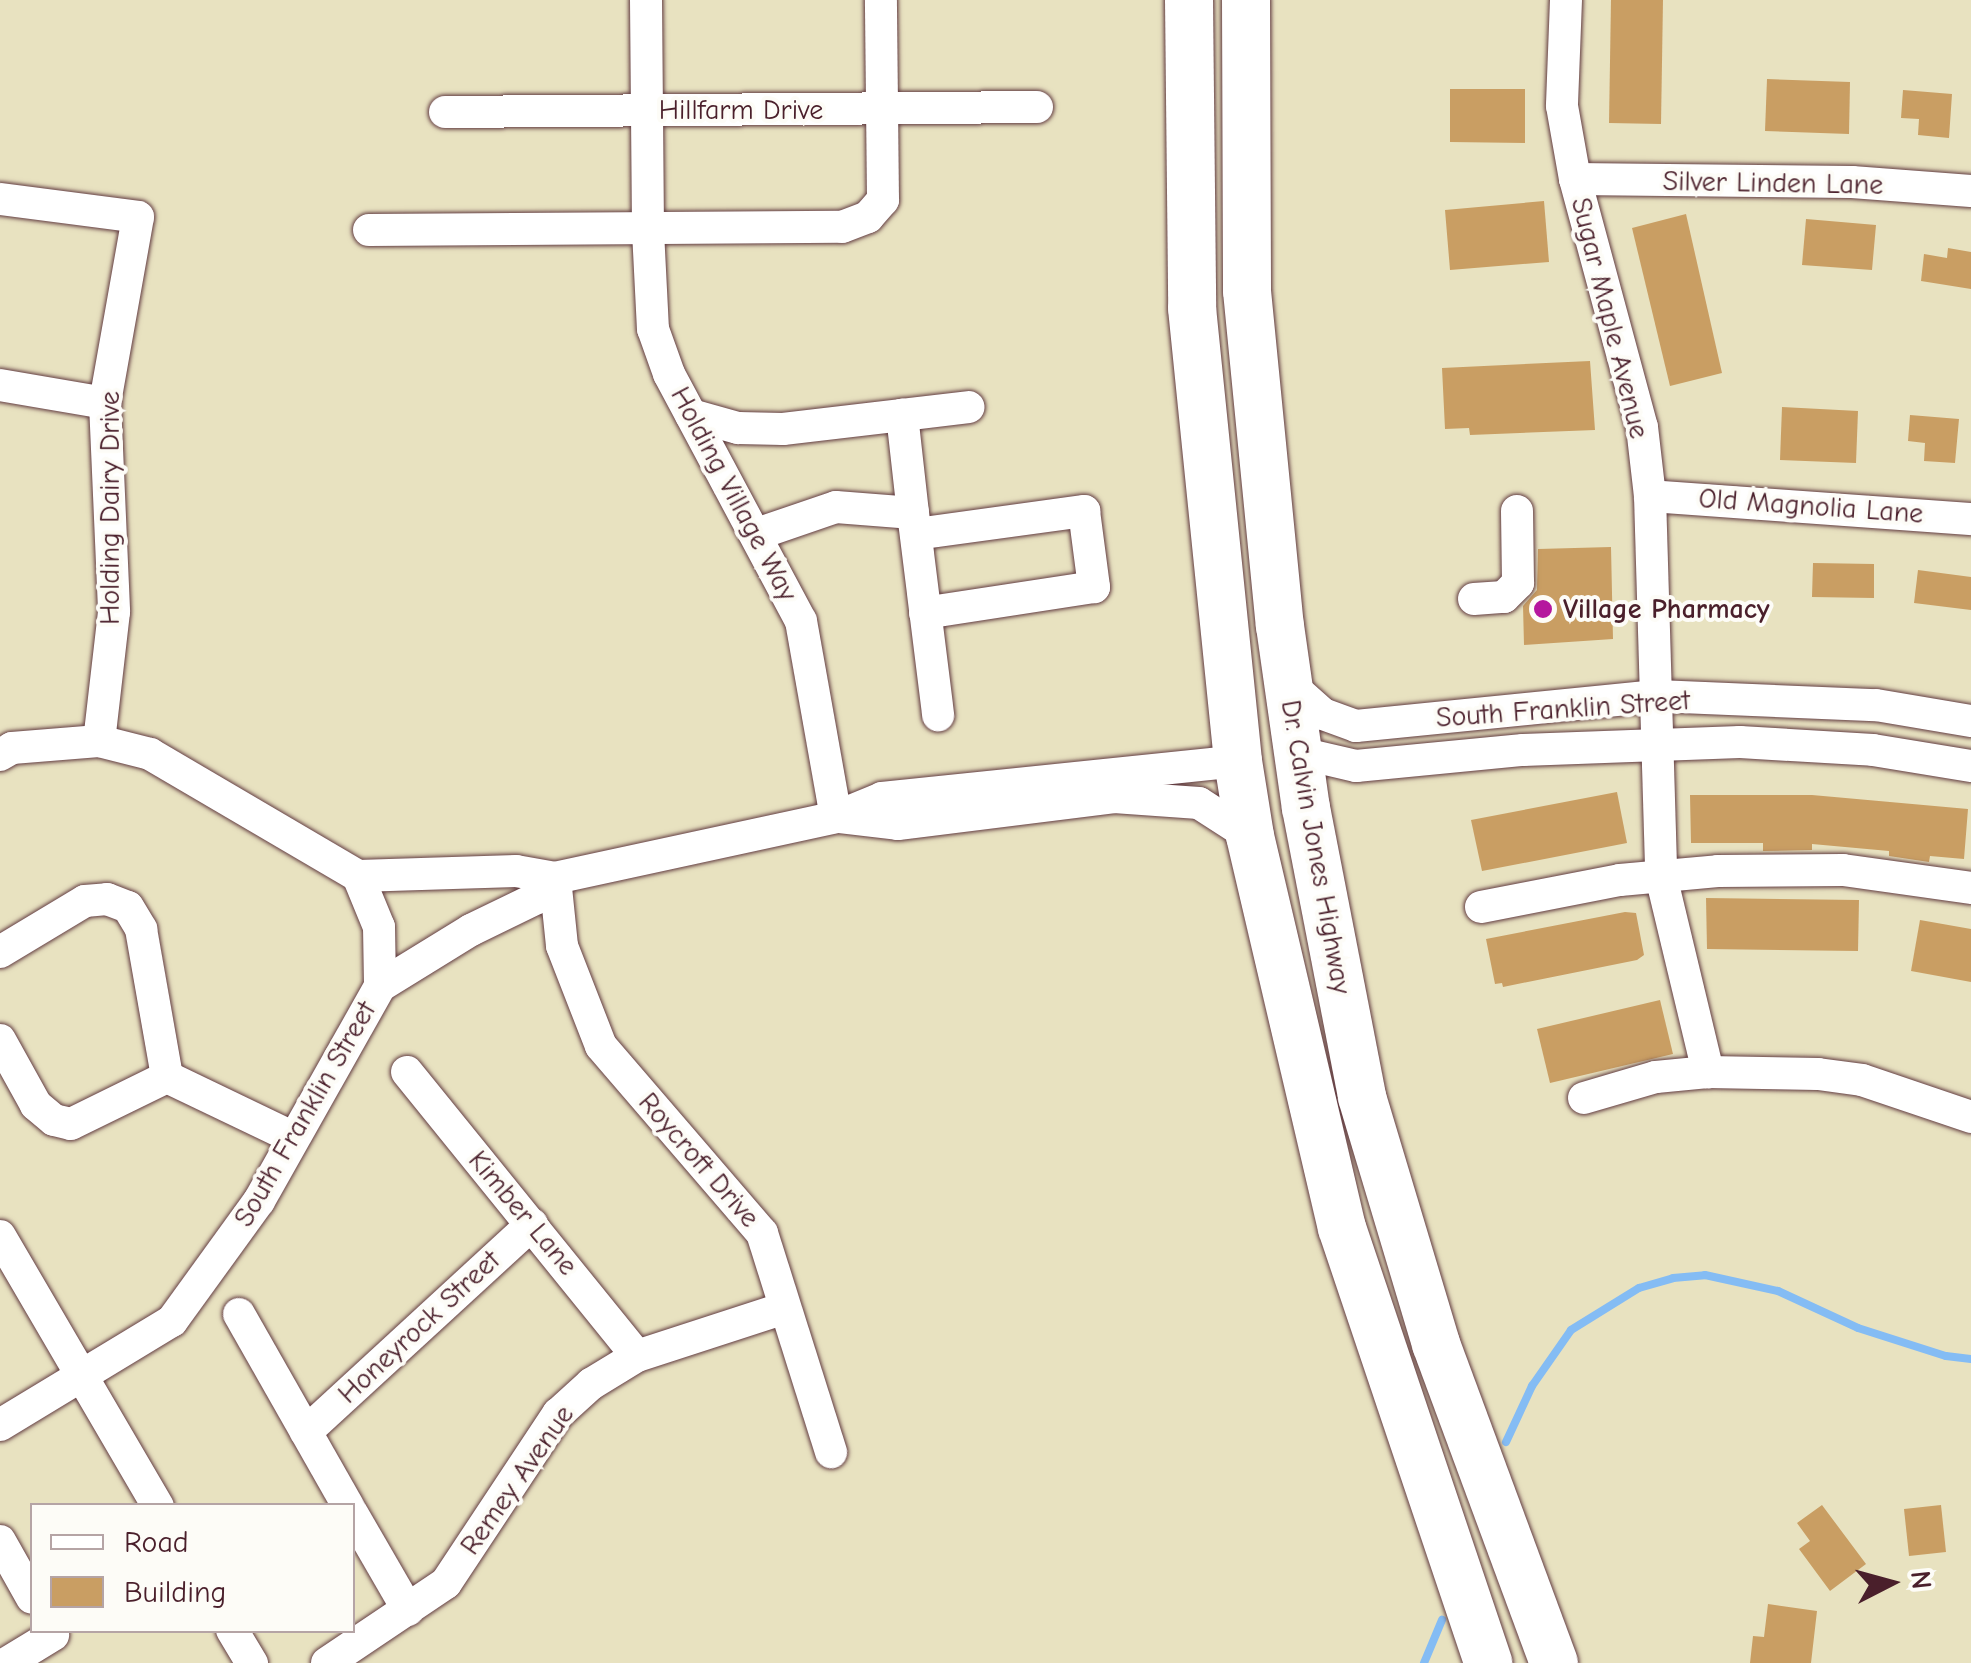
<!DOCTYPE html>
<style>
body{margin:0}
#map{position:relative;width:1971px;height:1663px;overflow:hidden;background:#e8e2c0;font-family:"Comic Neue",sans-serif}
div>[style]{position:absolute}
.stream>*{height:8px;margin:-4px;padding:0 4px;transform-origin:4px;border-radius:4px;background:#84bcf4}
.building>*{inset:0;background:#c99e63}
.roads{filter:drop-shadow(0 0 2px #623c41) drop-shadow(0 0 2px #623c41)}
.minor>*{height:32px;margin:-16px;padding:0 16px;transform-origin:16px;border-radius:16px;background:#fff}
.highway>*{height:48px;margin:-24px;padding:0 24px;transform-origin:24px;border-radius:24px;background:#fff}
.dots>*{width:28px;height:28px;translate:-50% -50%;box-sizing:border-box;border:5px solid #fdfcf7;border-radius:50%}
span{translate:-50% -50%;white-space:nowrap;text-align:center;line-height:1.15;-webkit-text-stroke:8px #fdfcf7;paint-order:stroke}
.street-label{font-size:28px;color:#4a1f2b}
.poi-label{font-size:28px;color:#4a1f2b;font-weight:700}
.left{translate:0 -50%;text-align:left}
.legend{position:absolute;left:30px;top:1503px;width:325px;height:130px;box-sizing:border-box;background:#fdfcf7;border:2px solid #b5a4a5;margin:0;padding:12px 18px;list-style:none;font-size:30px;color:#4a1f2b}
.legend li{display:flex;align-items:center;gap:20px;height:50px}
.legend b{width:50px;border:2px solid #b5a4a5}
.north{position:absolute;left:1841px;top:1533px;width:100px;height:100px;-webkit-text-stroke:8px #fdfcf7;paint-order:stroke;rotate:84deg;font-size:28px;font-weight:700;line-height:40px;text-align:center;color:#4a1f2b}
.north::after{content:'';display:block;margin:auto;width:35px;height:45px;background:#4a1f2b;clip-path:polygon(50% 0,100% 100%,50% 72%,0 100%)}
</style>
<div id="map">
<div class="stream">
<div style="left:1506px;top:1442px;width:62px;rotate:-65.1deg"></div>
<div style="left:1532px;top:1386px;width:68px;rotate:-55.1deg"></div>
<div style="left:1571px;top:1330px;width:80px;rotate:-31.7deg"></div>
<div style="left:1639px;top:1288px;width:35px;rotate:-16deg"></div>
<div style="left:1673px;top:1278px;width:32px;rotate:-5deg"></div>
<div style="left:1705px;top:1275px;width:75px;rotate:12.4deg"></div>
<div style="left:1778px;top:1291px;width:88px;rotate:24.8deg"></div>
<div style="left:1858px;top:1328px;width:92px;rotate:17.7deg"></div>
<div style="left:1946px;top:1356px;width:25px;rotate:7deg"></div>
<div style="left:1424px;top:1663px;width:47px;rotate:-67.3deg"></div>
</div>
<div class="building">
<div style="clip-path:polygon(1611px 0,1663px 0,1661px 124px,1609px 123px)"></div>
<div style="clip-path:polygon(1767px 79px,1850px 82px,1849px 134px,1765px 131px)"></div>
<div style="clip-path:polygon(1450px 89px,1525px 89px,1525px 143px,1450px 142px)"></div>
<div style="clip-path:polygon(1903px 90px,1952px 94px,1949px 138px,1918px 135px,1919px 119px,1901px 118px)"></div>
<div style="clip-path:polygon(1544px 201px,1549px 262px,1450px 270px,1445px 210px)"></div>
<div style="clip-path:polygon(1686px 214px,1722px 373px,1670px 386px,1632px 228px)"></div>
<div style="clip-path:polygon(1806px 219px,1876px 225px,1872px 270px,1802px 265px)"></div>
<div style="clip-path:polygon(1948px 248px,1971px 252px,1971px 289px,1921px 281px,1924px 254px,1947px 258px)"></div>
<div style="clip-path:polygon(1590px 361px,1595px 430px,1470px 435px,1469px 428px,1445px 429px,1442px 368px)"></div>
<div style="clip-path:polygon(1782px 407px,1858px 411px,1856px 463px,1780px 460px)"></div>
<div style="clip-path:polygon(1910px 415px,1959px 419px,1955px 463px,1924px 461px,1925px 443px,1908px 441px)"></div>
<div style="clip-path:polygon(1611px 547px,1613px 639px,1524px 645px,1523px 606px,1537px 590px,1538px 549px)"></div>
<div style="clip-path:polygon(1813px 563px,1874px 564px,1874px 598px,1812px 597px)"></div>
<div style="clip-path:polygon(1918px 570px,1971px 577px,1971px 610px,1914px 603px)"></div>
<div style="clip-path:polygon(1617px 792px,1627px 843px,1482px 871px,1471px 820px)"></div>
<div style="clip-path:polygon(1690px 795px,1812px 795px,1968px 809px,1964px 859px,1930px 856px,1929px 862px,1889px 856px,1889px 851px,1812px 844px,1812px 850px,1763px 851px,1763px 843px,1691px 843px)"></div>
<div style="clip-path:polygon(1706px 898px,1859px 900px,1858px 951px,1707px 949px)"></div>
<div style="clip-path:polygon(1625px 912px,1636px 913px,1644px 955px,1637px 960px,1503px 987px,1502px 983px,1495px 984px,1486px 939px)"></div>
<div style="clip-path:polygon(1920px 920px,1971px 929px,1971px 982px,1911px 971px)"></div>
<div style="clip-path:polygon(1660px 1000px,1673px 1054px,1550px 1083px,1537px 1029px)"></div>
<div style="clip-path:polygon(1822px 1505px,1866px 1564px,1830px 1591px,1799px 1549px,1810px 1541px,1797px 1523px)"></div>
<div style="clip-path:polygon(1941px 1505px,1946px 1552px,1909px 1556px,1904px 1509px)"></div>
<div style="clip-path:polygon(1768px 1604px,1817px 1611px,1811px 1663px,1750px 1663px,1753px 1636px,1764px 1637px)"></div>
</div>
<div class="roads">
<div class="minor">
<div style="left:646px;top:0;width:231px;rotate:89.5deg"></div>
<div style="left:648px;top:231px;width:98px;rotate:87.1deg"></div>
<div style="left:653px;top:329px;width:48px;rotate:70.4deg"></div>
<div style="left:669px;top:374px;width:280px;rotate:61.9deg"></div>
<div style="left:801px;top:621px;width:199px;rotate:79.9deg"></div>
<div style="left:1566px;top:0;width:106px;rotate:92.2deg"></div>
<div style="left:1562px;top:106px;width:74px;rotate:79.9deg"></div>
<div style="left:1575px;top:179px;width:257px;rotate:74.9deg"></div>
<div style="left:1642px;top:427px;width:69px;rotate:83.4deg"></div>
<div style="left:1650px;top:496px;width:380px;rotate:88.3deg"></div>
<div style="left:1661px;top:876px;width:202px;rotate:76.5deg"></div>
<div style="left:445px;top:112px;width:592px;rotate:-0.48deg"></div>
<div style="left:1575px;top:179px;width:277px;rotate:0.6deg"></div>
<div style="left:1852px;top:182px;width:119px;rotate:4.3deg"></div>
<div style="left:0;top:199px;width:139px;rotate:7.4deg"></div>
<div style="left:138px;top:217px;width:189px;rotate:100.1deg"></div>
<div style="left:105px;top:403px;width:209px;rotate:87.5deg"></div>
<div style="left:114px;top:612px;width:130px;rotate:96.6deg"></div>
<div style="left:369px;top:230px;width:473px;rotate:-0.4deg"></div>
<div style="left:842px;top:227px;width:28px;rotate:-21deg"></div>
<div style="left:868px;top:217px;width:23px;rotate:-49deg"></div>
<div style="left:883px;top:200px;width:200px;rotate:-90.6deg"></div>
<div style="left:0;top:385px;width:107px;rotate:9.7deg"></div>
<div style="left:691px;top:415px;width:49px;rotate:15.5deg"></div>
<div style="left:738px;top:428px;width:45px;rotate:1.3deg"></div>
<div style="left:783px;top:429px;width:120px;rotate:-6.7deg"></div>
<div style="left:1650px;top:496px;width:322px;rotate:4.1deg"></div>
<div style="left:913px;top:513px;width:99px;rotate:-96.4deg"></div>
<div style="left:902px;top:415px;width:67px;rotate:-6.8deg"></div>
<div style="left:757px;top:534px;width:83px;rotate:-18.9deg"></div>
<div style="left:836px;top:507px;width:77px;rotate:4.5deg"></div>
<div style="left:913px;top:513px;width:204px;rotate:82.9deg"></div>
<div style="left:916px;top:534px;width:170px;rotate:-7.8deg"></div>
<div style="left:1084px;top:511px;width:77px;rotate:82.5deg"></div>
<div style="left:1094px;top:587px;width:171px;rotate:171.3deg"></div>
<div style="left:1474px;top:599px;width:30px;rotate:-4deg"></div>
<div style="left:1504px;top:597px;width:20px;rotate:-45deg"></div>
<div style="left:1518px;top:583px;width:72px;rotate:-90.8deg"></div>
<div style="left:1287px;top:682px;width:48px;rotate:41.6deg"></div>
<div style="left:1323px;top:714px;width:35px;rotate:20deg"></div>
<div style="left:1356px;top:726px;width:302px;rotate:-5.7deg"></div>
<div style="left:1657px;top:696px;width:219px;rotate:2.4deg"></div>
<div style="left:1876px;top:705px;width:96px;rotate:9.6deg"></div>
<div style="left:1296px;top:752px;width:62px;rotate:13.1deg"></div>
<div style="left:1356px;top:766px;width:168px;rotate:-5.5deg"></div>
<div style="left:1523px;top:750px;width:217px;rotate:-2.1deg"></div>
<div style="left:1740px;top:742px;width:133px;rotate:3.4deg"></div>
<div style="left:1873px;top:750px;width:99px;rotate:9.3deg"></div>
<div style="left:0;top:755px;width:14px;rotate:-30deg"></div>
<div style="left:12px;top:748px;width:87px;rotate:-4.6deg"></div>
<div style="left:99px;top:741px;width:53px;rotate:14.3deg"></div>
<div style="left:150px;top:754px;width:241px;rotate:30.4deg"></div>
<div style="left:358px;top:876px;width:158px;rotate:-1.8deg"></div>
<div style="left:516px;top:871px;width:40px;rotate:10deg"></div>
<div style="left:555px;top:878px;width:288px;rotate:-12.2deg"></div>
<div style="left:836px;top:817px;width:50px;rotate:-22.4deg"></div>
<div style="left:882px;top:798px;width:358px;rotate:-5.9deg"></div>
<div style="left:840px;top:817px;width:58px;rotate:6.9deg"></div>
<div style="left:898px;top:824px;width:218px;rotate:-7.1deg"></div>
<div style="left:1114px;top:797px;width:85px;rotate:4deg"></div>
<div style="left:1199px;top:803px;width:61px;rotate:32.9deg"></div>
<div style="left:358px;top:876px;width:55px;rotate:67.6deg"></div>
<div style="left:379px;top:927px;width:59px;rotate:89deg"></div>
<div style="left:555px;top:878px;width:68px;rotate:84.1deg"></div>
<div style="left:562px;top:946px;width:107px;rotate:68.7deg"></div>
<div style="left:601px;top:1046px;width:247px;rotate:49.3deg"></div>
<div style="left:762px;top:1233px;width:230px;rotate:72.5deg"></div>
<div style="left:1481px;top:907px;width:142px;rotate:-11deg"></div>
<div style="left:1620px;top:880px;width:98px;rotate:-5.2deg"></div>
<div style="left:1718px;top:871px;width:125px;rotate:-0.5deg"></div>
<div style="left:1843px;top:870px;width:129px;rotate:8deg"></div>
<div style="left:0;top:952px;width:99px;rotate:-31deg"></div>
<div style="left:85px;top:901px;width:22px;rotate:-5deg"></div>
<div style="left:107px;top:899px;width:22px;rotate:21deg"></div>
<div style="left:128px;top:907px;width:26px;rotate:59deg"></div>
<div style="left:141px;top:929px;width:150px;rotate:80deg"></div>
<div style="left:0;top:1040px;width:74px;rotate:61deg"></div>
<div style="left:36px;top:1105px;width:23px;rotate:40deg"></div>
<div style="left:54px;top:1120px;width:17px;rotate:13deg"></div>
<div style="left:71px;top:1124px;width:107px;rotate:-26.1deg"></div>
<div style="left:407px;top:1072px;width:365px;rotate:51deg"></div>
<div style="left:167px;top:1077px;width:139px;rotate:25.6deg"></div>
<div style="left:1584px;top:1098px;width:75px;rotate:-16.3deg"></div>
<div style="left:1656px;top:1077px;width:52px;rotate:-5.5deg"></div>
<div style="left:1708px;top:1072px;width:110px;rotate:1deg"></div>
<div style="left:1818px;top:1074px;width:44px;rotate:7.8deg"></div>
<div style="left:1862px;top:1080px;width:115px;rotate:18.7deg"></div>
<div style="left:0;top:1236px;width:313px;rotate:59.7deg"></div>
<div style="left:239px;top:1314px;width:221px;rotate:60.4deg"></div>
<div style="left:0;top:1425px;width:201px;rotate:-31.2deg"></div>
<div style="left:172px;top:1321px;width:148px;rotate:-54.1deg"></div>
<div style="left:259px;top:1201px;width:247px;rotate:-60.6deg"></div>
<div style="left:380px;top:986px;width:107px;rotate:-31.6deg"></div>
<div style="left:471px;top:930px;width:73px;rotate:-25.9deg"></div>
<div style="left:537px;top:898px;width:27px;rotate:-48deg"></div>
<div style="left:306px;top:1432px;width:307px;rotate:-42.6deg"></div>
<div style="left:352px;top:1513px;width:112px;rotate:60deg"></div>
<div style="left:0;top:1541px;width:65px;rotate:60.7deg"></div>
<div style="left:232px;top:1630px;width:39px;rotate:59deg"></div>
<div style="left:7px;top:1663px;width:54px;rotate:-31.3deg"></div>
<div style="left:327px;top:1663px;width:143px;rotate:-33.9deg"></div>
<div style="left:446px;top:1583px;width:203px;rotate:-56.5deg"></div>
<div style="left:558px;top:1414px;width:45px;rotate:-42.3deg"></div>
<div style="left:591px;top:1384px;width:54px;rotate:-31.3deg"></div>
<div style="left:637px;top:1356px;width:152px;rotate:-18deg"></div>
</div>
<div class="highway">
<div style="left:1189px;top:0;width:308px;rotate:89.4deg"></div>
<div style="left:1192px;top:308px;width:455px;rotate:84.2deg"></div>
<div style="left:1238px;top:761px;width:76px;rotate:80.9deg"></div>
<div style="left:1250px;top:836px;width:403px;rotate:76.8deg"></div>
<div style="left:1342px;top:1228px;width:459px;rotate:71.4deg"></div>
<div style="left:1246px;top:0;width:291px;rotate:89.8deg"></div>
<div style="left:1247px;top:291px;width:337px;rotate:84.4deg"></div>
<div style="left:1280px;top:626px;width:184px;rotate:81.9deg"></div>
<div style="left:1306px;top:808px;width:294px;rotate:79deg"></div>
<div style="left:1362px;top:1097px;width:258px;rotate:73.3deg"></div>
<div style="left:1436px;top:1344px;width:340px;rotate:69.7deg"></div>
</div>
</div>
<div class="dots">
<div style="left:1543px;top:609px;background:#b5179e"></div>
</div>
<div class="street-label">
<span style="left:741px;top:110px">Hillfarm Drive</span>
<span style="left:1773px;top:183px;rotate:1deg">Silver Linden Lane</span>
<span style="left:1610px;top:318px;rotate:76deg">Sugar Maple Avenue</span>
<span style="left:734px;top:494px;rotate:62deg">Holding Village Way</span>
<span style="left:1811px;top:506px;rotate:4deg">Old Magnolia Lane</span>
<span style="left:110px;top:508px;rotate:-90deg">Holding Dairy Drive</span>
<span style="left:1563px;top:709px;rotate:-4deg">South Franklin Street</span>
<span style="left:1316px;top:847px;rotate:80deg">Dr. Calvin Jones Highway</span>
<span style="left:305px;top:1114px;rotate:-60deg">South Franklin Street</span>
<span style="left:699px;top:1160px;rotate:49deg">Roycroft Drive</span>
<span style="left:523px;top:1213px;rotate:50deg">Kimber Lane</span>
<span style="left:419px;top:1327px;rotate:-43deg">Honeyrock Street</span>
<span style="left:517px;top:1480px;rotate:-55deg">Remey Avenue</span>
</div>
<div class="poi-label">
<span class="left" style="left:1563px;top:609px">Village Pharmacy</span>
</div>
<ul class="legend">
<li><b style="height:12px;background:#fff"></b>Road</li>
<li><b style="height:28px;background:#c99e63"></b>Building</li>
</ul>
<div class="north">N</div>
</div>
